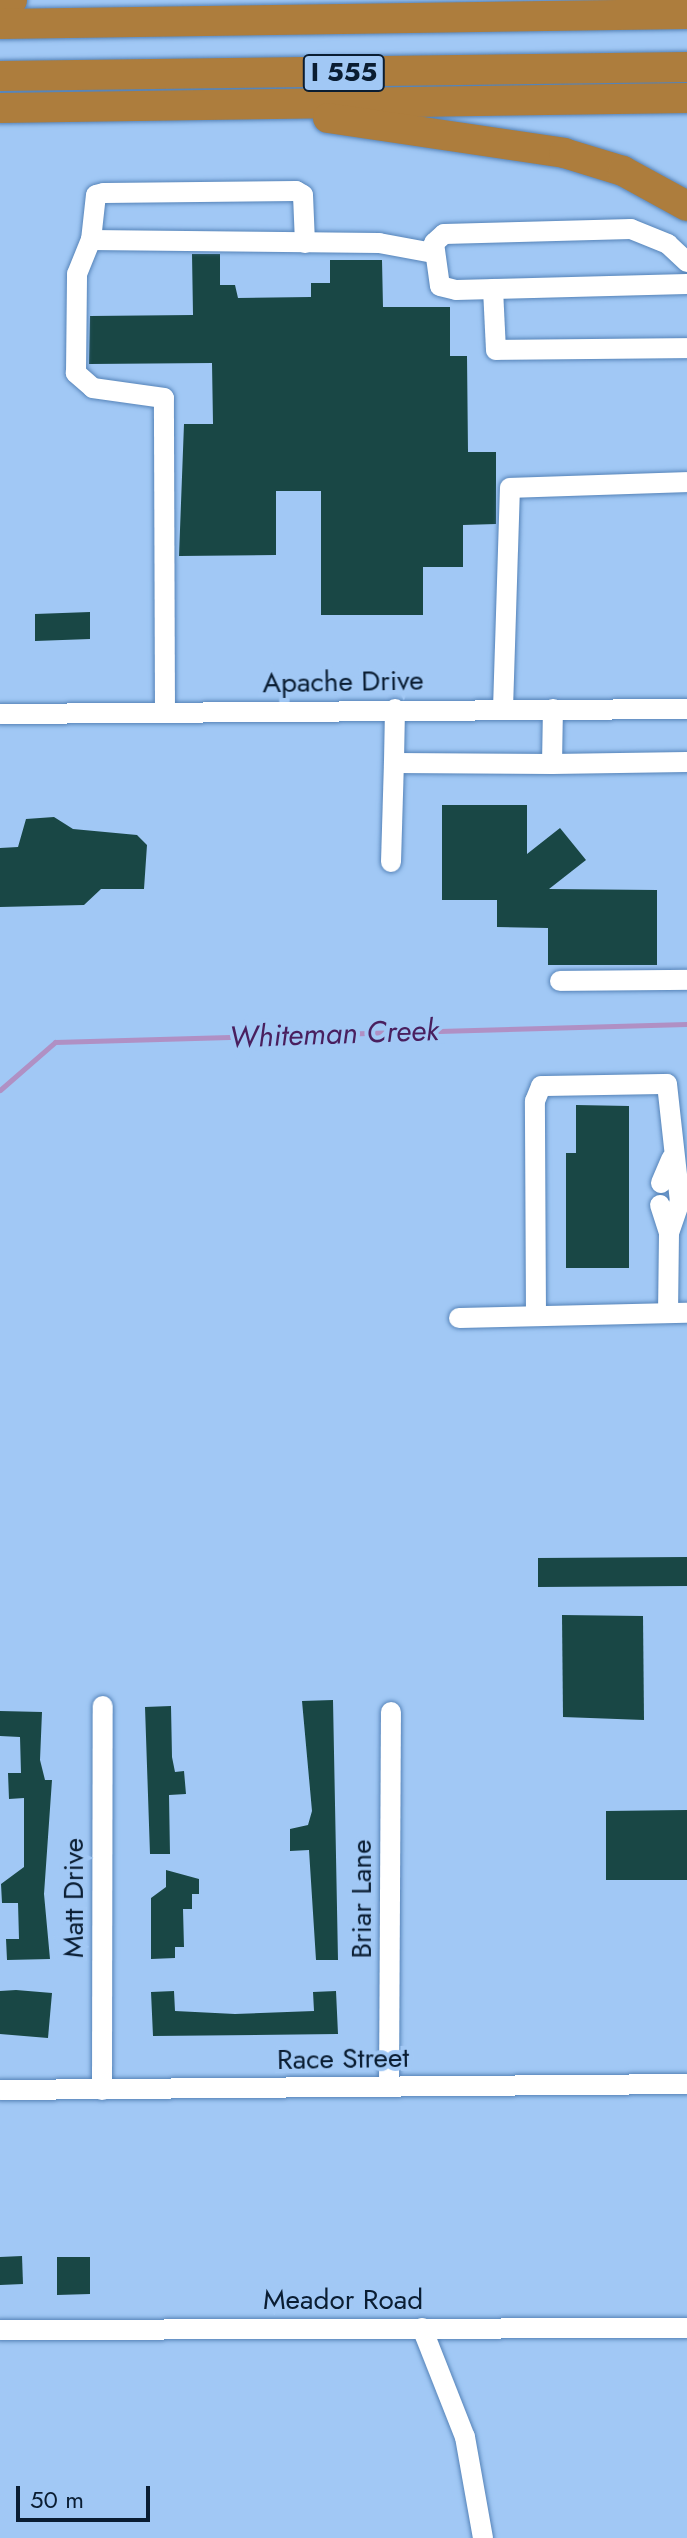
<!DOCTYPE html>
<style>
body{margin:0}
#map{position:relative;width:687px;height:2538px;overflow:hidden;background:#a1c8f5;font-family:Jost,sans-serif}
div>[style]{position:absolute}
.stream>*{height:5px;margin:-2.5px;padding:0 2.5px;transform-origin:2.5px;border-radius:2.5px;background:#b090c4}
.building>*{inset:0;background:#194745}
.roads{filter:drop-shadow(0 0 2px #5583b8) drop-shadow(0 0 2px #5583b8)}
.minor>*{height:20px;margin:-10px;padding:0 10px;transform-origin:10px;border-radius:10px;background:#fff}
.highway>*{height:30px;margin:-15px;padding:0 15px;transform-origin:15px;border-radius:15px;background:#ad7d3d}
span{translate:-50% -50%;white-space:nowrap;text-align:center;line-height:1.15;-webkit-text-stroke:8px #a1c8f5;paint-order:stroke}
.shield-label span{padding:2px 6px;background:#a1c8f5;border:2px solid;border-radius:6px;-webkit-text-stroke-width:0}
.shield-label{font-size:26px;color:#0a1d32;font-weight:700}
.street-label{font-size:28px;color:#0a1d32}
.water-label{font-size:30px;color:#491f5e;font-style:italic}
.scale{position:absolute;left:16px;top:2486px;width:134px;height:36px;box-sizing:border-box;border:4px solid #0a1d32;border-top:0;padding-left:10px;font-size:24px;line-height:28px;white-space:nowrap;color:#0a1d32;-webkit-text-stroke:6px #a1c8f5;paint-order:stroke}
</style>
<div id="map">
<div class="stream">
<div style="left:0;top:1090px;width:73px;rotate:-41.1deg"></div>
<div style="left:55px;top:1042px;width:632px;rotate:-1.63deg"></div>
</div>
<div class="building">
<div style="clip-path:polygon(192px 254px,220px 254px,220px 285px,235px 285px,238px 298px,311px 297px,311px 283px,330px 283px,330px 260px,382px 260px,383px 307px,450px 307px,450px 356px,467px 356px,468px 452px,496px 452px,496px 524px,463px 525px,463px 567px,423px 567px,423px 615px,321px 615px,321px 491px,276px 491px,276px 555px,179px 556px,184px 424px,213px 424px,212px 363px,89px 364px,90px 316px,193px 315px)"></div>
<div style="clip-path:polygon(90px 612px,90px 639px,35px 641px,35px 614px)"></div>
<div style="clip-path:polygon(442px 805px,527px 805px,527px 854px,560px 828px,586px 860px,549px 889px,657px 890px,657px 965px,548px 965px,548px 928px,497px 927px,497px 900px,442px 900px)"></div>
<div style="clip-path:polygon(54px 817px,73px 829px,137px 835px,147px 845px,144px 889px,101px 889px,84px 905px,0 907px,0 848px,18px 847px,26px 819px)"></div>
<div style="clip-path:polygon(576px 1105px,629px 1106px,629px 1268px,566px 1268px,566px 1153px,576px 1153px)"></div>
<div style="clip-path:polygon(687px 1557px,687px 1586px,538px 1587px,538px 1558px)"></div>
<div style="clip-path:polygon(562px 1615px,643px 1616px,644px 1720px,563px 1717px)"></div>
<div style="clip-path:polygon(333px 1700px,338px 1960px,316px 1960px,309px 1850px,290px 1851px,290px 1829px,308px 1825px,312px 1811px,302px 1701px)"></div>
<div style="clip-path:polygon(171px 1706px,172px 1757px,175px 1772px,184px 1771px,186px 1794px,169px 1795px,170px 1854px,150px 1854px,145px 1707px)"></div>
<div style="clip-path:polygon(0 1711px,42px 1712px,40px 1760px,45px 1780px,52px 1780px,44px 1894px,50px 1959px,7px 1960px,6px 1939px,19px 1939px,18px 1903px,2px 1903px,1px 1884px,24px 1867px,24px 1798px,9px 1799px,8px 1773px,21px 1773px,20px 1737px,0 1736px)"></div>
<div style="clip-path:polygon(687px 1810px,687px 1880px,606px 1880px,606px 1811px)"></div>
<div style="clip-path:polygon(166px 1870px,199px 1879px,199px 1894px,192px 1894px,192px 1909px,183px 1909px,184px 1947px,175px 1947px,175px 1958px,151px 1959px,151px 1898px,166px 1887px)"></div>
<div style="clip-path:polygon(16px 1990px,52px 1993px,48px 2038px,0 2034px,0 1991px)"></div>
<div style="clip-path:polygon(174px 1991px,175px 2011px,235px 2014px,314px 2011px,313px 1992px,336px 1991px,338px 2034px,153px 2036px,151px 1992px)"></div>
<div style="clip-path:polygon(22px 2256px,23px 2284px,0 2285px,0 2257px)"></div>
<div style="clip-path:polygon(57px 2257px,90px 2257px,90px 2294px,57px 2295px)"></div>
</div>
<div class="roads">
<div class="minor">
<div style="left:91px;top:240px;width:45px;rotate:-83.7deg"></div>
<div style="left:96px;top:195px;width:8px;rotate:-14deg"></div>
<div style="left:104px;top:193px;width:192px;rotate:-0.6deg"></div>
<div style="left:296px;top:191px;width:8px;rotate:30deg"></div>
<div style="left:303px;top:195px;width:48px;rotate:87.6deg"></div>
<div style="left:687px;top:262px;width:26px;rotate:-137deg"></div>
<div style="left:668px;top:244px;width:40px;rotate:-158deg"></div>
<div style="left:631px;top:229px;width:187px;rotate:178.5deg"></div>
<div style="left:444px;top:234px;width:13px;rotate:138deg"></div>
<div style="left:434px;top:243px;width:43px;rotate:82.1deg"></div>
<div style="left:440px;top:286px;width:16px;rotate:14deg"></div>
<div style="left:456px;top:290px;width:231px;rotate:-1.5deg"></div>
<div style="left:493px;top:289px;width:61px;rotate:87.2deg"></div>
<div style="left:496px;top:350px;width:191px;rotate:-0.6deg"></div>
<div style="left:395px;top:709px;width:54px;rotate:91.1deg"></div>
<div style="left:394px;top:763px;width:158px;rotate:0.4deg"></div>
<div style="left:552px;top:764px;width:55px;rotate:-89deg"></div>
<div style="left:503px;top:709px;width:221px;rotate:-88.2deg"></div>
<div style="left:510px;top:488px;width:177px;rotate:-1.9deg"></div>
<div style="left:165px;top:713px;width:315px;rotate:-90.2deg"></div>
<div style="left:164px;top:398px;width:72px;rotate:-172deg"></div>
<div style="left:93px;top:388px;width:23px;rotate:-139deg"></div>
<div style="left:76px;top:373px;width:99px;rotate:-89.4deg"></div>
<div style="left:77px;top:274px;width:37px;rotate:-68deg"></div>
<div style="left:91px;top:240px;width:288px;rotate:0.6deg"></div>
<div style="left:379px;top:243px;width:55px;rotate:10.5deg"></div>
<div style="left:0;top:714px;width:687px;rotate:-0.42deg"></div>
<div style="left:552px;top:764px;width:135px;rotate:-0.8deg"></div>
<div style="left:391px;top:862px;width:99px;rotate:-88.3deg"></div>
<div style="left:560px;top:981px;width:127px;rotate:-0.5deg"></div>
<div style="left:661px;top:1183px;width:26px;rotate:-67deg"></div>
<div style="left:660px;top:1205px;width:29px;rotate:72deg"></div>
<div style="left:536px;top:1315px;width:214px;rotate:-90.3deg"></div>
<div style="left:535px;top:1101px;width:16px;rotate:-68deg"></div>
<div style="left:541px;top:1086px;width:126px;rotate:-0.9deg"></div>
<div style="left:667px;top:1084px;width:118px;rotate:83.7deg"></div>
<div style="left:680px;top:1201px;width:34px;rotate:109deg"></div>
<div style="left:669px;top:1233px;width:80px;rotate:90.7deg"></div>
<div style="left:459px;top:1318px;width:228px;rotate:-1.3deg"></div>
<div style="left:389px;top:2087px;width:375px;rotate:-89.7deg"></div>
<div style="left:0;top:2090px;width:687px;rotate:-0.5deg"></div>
<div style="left:102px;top:2090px;width:384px;rotate:-89.9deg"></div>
<div style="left:422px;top:2328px;width:117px;rotate:68.5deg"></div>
<div style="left:465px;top:2437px;width:103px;rotate:79.9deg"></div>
<div style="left:0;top:2330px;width:687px;rotate:-0.17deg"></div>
</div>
<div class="highway">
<div style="left:0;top:0;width:12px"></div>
<div style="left:0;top:24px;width:687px;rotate:-0.83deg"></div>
<div style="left:0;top:76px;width:687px;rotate:-0.75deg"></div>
<div style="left:0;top:108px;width:687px;rotate:-0.83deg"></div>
<div style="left:328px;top:118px;width:239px;rotate:8.4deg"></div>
<div style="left:564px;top:153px;width:62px;rotate:17deg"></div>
<div style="left:623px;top:171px;width:73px;rotate:28.7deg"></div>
</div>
</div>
<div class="shield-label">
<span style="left:344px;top:73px">I 555</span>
</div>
<div class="street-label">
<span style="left:343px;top:682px;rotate:-1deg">Apache Drive</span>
<span style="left:74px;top:1898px;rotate:-90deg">Matt Drive</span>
<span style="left:362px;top:1899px;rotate:-90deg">Briar Lane</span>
<span style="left:343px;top:2059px;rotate:-1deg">Race Street</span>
<span style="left:343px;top:2300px">Meador Road</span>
</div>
<div class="water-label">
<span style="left:334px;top:1034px;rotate:-2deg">Whiteman Creek</span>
</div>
<div class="scale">50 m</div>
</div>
